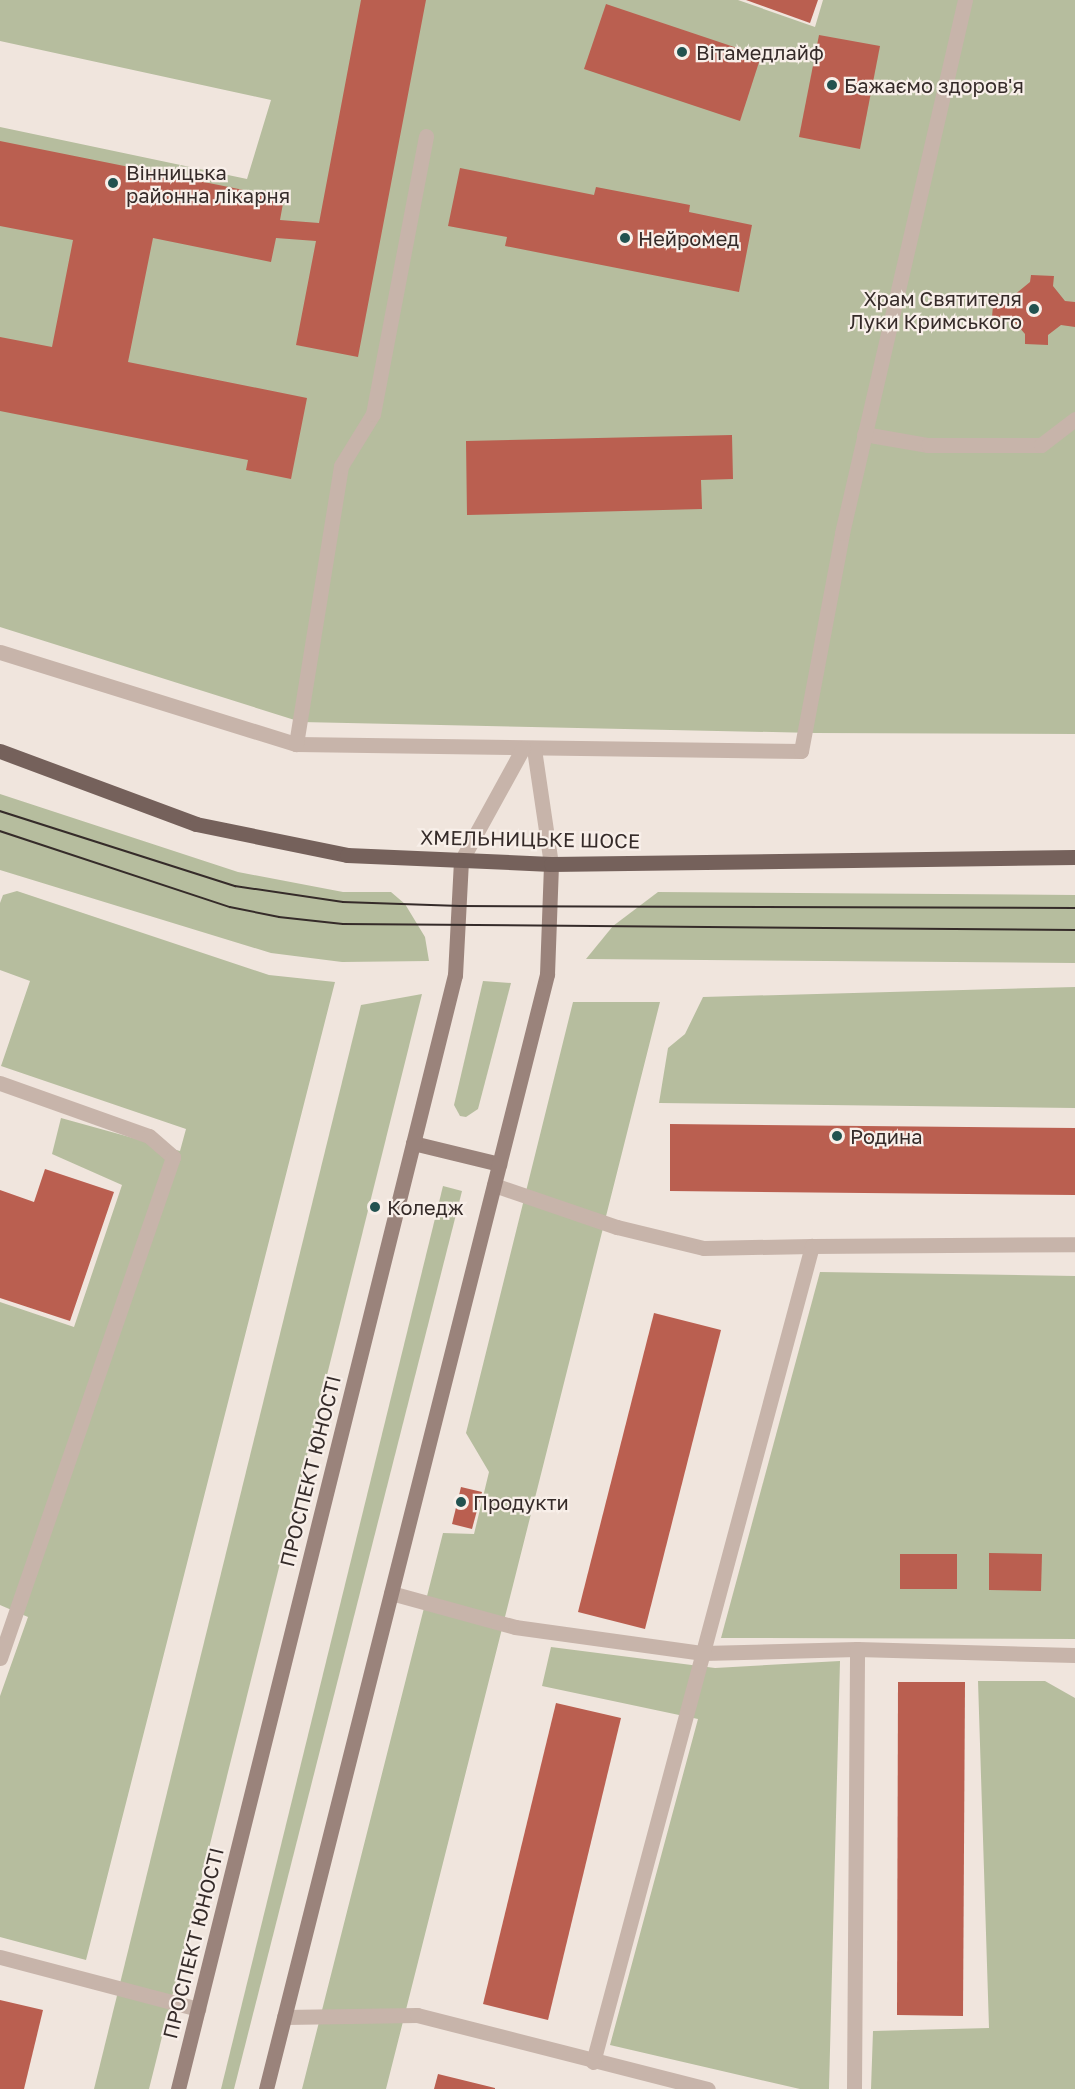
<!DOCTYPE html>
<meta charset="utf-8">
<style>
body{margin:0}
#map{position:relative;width:1075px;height:2089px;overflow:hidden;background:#f0e5dd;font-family:"Golos Text",sans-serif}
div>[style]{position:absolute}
.green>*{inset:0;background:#b6bd9e}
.building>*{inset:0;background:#ba5f50}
.lane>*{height:15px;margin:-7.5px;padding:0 7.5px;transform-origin:7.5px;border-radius:7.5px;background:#c7b4aa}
.secondary>*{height:15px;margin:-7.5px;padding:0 7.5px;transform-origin:7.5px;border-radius:7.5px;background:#9a837b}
.primary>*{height:15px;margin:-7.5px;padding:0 7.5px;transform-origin:7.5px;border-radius:7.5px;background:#75615b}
.tram>*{height:1.5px;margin:-0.75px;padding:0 0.75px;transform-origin:0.75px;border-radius:0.75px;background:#352b29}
.dots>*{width:16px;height:16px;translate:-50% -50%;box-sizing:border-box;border:3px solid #f8efe9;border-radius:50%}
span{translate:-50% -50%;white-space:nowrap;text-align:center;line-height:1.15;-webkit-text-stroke:4.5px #f8efe9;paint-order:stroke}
.poi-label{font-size:20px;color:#352b29}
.left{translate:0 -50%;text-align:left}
.right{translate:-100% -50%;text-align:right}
.street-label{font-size:20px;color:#352b29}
</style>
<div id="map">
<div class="green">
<div style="clip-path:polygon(0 0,738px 0,815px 27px,823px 0,1075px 0,1075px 734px,815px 733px,301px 722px,0 627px,0 127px,247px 179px,271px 100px,0 41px)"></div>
<div style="clip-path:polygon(0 794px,238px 872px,343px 892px,391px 892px,405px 904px,425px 937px,429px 961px,342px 962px,271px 953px,0 870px)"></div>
<div style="clip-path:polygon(17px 891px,269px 975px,335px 982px,86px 1960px,0 1937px,0 1696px,28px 1617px,0 1605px,0 1302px,74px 1327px,122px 1185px,52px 1154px,61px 1118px,180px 1151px,186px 1129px,1px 1066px,30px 981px,0 970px,0 903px,3px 895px)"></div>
<div style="clip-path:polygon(658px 892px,1075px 895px,1075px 963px,586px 959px,613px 926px)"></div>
<div style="clip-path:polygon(483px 981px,511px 983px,478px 1109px,466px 1117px,460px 1116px,454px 1105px)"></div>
<div style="clip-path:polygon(1075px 987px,1075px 1108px,659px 1103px,668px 1048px,685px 1034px,703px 997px)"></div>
<div style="clip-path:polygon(422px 994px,149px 2089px,94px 2089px,361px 1005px)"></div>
<div style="clip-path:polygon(573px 1002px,660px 1002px,386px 2089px,302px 2089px,443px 1533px,474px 1534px,489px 1472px,466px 1433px)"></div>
<div style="clip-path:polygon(443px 1186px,462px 1191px,234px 2089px,221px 2089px)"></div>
<div style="clip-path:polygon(820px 1272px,1075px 1276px,1075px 1639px,721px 1638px)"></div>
<div style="clip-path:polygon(551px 1647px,715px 1668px,840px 1661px,829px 2089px,800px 2089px,610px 2045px,698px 1719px,542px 1686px)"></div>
<div style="clip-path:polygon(978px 1681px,1045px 1681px,1075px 1698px,1075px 2089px,871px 2089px,873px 2031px,989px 2028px)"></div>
</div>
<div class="building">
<div style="clip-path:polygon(361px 0,426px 0,358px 357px,296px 345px,316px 241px,276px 238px,271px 262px,153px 238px,128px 362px,307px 398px,291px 479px,246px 470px,248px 460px,0 411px,0 337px,52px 347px,73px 240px,0 226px,0 141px,284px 198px,280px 220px,319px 223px)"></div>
<div style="clip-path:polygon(746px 0,818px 0,810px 23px)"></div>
<div style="clip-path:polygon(606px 4px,761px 56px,740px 121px,584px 69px)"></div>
<div style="clip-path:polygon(819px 35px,880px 46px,860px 149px,799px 137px)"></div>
<div style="clip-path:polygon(460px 168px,594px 195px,596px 187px,690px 205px,689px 212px,752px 225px,739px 292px,505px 246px,507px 237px,448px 226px)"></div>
<div style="clip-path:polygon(1031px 275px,1054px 276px,1053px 286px,1065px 301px,1075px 302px,1075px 327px,1061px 325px,1048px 335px,1048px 345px,1025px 344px,1025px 334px,1012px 319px,992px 317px,994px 294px,1014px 295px,1030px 282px)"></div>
<div style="clip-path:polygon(732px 435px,733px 479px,701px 480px,702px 509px,467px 515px,466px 441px)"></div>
<div style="clip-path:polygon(670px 1124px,1075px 1128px,1075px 1195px,670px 1191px)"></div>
<div style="clip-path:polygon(45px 1169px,114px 1192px,70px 1321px,0 1298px,0 1190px,34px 1202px)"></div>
<div style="clip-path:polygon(654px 1313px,721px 1330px,645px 1629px,578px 1612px)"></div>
<div style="clip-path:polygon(461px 1487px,482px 1492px,472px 1529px,452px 1524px)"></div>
<div style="clip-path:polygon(989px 1553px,1042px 1554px,1041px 1591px,989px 1590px)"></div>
<div style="clip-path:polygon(900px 1554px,957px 1554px,957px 1589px,900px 1589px)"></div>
<div style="clip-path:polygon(898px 1682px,965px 1682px,963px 2016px,897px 2015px)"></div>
<div style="clip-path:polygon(556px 1703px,621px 1718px,548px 2020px,483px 2004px)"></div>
<div style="clip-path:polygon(0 2000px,43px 2010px,24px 2089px,0 2089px)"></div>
<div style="clip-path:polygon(438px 2074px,495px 2088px,495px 2089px,434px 2089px)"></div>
</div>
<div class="lane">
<div style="left:864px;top:434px;width:65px;rotate:9.8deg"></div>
<div style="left:928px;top:445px;width:113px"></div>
<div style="left:1041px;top:445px;width:43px;rotate:-37.4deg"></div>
<div style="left:0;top:652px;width:310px;rotate:17.3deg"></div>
<div style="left:296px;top:744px;width:505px;rotate:0.79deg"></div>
<div style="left:801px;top:751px;width:222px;rotate:-79.3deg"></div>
<div style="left:842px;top:533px;width:547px;rotate:-77.01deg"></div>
<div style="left:296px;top:744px;width:282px;rotate:-80.8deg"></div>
<div style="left:341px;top:466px;width:61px;rotate:-58.4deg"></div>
<div style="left:373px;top:414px;width:283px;rotate:-79.2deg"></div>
<div style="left:534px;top:749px;width:116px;rotate:81.6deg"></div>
<div style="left:461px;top:861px;width:129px;rotate:-61.2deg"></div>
<div style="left:0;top:1083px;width:158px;rotate:19.6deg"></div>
<div style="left:149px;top:1136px;width:32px;rotate:41deg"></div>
<div style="left:173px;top:1157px;width:530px;rotate:109.05deg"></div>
<div style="left:494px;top:1185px;width:130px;rotate:18.9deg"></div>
<div style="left:617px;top:1227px;width:89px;rotate:13.6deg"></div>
<div style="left:704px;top:1248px;width:108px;rotate:-1.1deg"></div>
<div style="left:391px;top:1593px;width:129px;rotate:15.3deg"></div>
<div style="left:515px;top:1627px;width:190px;rotate:7.9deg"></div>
<div style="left:703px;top:1653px;width:154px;rotate:-1.5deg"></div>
<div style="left:857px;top:1649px;width:218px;rotate:1.6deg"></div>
<div style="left:0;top:1957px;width:205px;rotate:14.7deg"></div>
<div style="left:284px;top:2017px;width:133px;rotate:-0.9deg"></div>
<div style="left:417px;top:2015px;width:300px;rotate:14.3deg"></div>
<div style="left:593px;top:2062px;width:845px;rotate:-74.98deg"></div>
<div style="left:812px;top:1246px;width:263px;rotate:-0.4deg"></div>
<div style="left:854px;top:2089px;width:440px;rotate:-89.6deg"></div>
</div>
<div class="secondary">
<div style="left:413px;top:1143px;width:89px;rotate:13.7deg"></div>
<div style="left:178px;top:2089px;width:1148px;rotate:-76.04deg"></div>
<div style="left:455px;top:975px;width:114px;rotate:-87deg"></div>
<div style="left:266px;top:2089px;width:1150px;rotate:-75.85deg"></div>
<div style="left:547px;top:974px;width:110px;rotate:-87.9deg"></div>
</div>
<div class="primary">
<div style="left:0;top:751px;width:209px;rotate:20.4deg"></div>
<div style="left:196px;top:824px;width:154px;rotate:11.6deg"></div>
<div style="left:347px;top:855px;width:204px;rotate:2.5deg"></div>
<div style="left:551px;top:864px;width:524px;rotate:-0.77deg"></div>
</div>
<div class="tram">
<div style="left:0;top:811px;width:247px;rotate:17.7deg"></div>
<div style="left:235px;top:886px;width:109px;rotate:8.4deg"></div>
<div style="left:343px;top:902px;width:117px;rotate:2deg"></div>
<div style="left:460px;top:906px;width:615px;rotate:0.19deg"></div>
<div style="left:0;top:831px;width:242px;rotate:18.3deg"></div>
<div style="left:230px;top:907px;width:50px;rotate:11.5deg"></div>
<div style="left:279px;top:917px;width:64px;rotate:6.2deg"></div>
<div style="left:343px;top:924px;width:732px;rotate:0.47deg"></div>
</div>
<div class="dots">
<div style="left:682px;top:52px;background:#225250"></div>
<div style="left:832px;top:85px;background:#225250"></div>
<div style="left:113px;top:183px;background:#225250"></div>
<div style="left:625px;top:238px;background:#225250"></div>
<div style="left:1034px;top:309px;background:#225250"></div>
<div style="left:837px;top:1136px;background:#225250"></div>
<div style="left:375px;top:1207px;background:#225250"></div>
<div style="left:461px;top:1502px;background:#225250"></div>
</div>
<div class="poi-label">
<span class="left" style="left:696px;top:52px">Вітамедлайф</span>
<span class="left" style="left:844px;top:85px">Бажаємо здоров'я</span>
<span class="left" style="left:126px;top:184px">Вінницька<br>районна лікарня</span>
<span class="left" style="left:638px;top:238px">Нейромед</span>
<span class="right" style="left:1022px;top:310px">Храм Святителя<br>Луки Кримського</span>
<span class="left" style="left:850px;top:1136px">Родина</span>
<span class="left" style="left:387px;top:1207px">Коледж</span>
<span class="left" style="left:473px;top:1502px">Продукти</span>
</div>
<div class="street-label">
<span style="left:530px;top:839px;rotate:1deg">ХМЕЛЬНИЦЬКЕ ШОСЕ</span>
<span style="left:310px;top:1471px;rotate:-76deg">ПРОСПЕКТ ЮНОСТІ</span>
<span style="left:193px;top:1943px;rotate:-76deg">ПРОСПЕКТ ЮНОСТІ</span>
</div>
</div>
